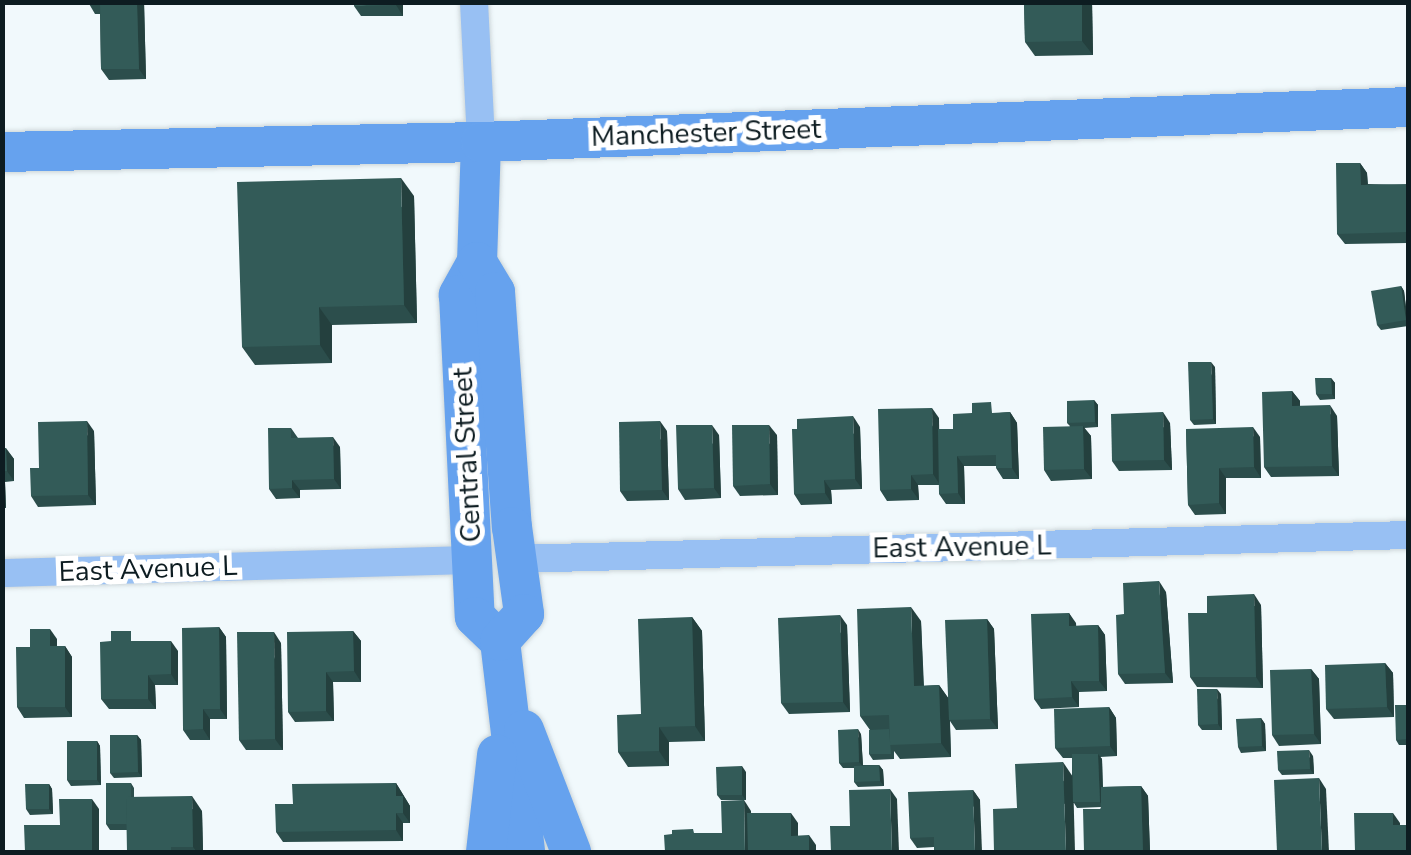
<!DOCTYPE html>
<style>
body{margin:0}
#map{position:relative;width:1411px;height:855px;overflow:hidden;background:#f1f9fc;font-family:"Nunito Sans",sans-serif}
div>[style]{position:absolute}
.roads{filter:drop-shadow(0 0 2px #cdd6d9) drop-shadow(0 0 2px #cdd6d9)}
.street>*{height:28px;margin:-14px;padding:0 14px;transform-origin:14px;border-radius:14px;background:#98c0f3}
.secondary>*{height:40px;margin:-20px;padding:0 20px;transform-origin:20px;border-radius:20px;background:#66a2ee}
.wall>*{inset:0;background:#2c4e4c}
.shaded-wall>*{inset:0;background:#24403e}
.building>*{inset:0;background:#335b58}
span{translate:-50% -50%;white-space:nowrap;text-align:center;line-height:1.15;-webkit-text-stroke:10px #fff;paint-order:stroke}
.street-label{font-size:28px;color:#0d1c21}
.frame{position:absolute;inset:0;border:5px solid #0d1c21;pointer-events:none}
</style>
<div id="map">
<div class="roads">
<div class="street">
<div style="left:474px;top:2px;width:140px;rotate:87.1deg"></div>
<div style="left:516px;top:559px;width:892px;rotate:-1.54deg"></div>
<div style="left:2px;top:573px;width:471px;rotate:-1.6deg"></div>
</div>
<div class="secondary">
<div style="left:481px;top:142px;width:120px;rotate:91.9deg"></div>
<div style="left:477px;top:262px;width:38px;rotate:119deg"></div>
<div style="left:459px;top:295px;width:322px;rotate:87.2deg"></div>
<div style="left:475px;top:617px;width:35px;rotate:44deg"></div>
<div style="left:500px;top:641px;width:212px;rotate:83.2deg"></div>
<div style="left:2px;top:152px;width:479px;rotate:-1.2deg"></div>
<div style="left:481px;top:142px;width:928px;rotate:-2.16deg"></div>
<div style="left:477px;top:262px;width:35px;rotate:59deg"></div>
<div style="left:495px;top:292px;width:236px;rotate:85.9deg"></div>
<div style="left:512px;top:527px;width:88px;rotate:82.1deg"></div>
<div style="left:524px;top:614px;width:36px;rotate:132deg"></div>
<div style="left:524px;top:730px;width:131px;rotate:68.9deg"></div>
<div style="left:486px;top:852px;width:98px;rotate:-83.5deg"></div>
</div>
</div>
<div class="wall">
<div style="clip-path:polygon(88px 2px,144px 2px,146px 79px,109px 80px,101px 69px,100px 14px,95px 14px)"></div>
<div style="clip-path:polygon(403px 2px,403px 16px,361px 16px,354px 6px)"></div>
<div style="clip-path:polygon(1024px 2px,1092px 2px,1093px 55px,1035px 56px,1025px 42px)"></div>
<div style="clip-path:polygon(1360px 163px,1367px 173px,1368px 184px,1408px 185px,1408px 243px,1345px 244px,1337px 234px)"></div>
<div style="clip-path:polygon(414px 196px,417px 323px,332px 325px,332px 363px,255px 365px,242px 347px)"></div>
<div style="clip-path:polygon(1401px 286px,1404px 291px,1408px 326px,1381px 330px,1377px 325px)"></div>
<div style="clip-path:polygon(1215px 367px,1216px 424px,1194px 425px,1190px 420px)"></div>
<div style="clip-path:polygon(1331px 378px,1335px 383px,1335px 399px,1320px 400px,1316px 394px)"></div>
<div style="clip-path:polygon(1292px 391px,1300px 401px,1300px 406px,1337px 416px,1339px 476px,1271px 477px,1264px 467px)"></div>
<div style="clip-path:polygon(1094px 400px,1098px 405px,1098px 427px,1084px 428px,1091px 436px,1092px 479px,1051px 481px,1044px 470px,1070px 426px,1067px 423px)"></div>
<div style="clip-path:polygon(1010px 412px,1017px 423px,1019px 479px,1003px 479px,996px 468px,996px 466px,964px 466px,965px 504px,946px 504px,939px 494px,939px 485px,918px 485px,919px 500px,887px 501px,880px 490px,939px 418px,939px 429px,953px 429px,999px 413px)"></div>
<div style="clip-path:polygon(2px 417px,5px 448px,14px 459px,14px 481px,5px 482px,6px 508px,2px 508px)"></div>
<div style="clip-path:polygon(1170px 423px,1172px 470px,1119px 471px,1112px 461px)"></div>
<div style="clip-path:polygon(860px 427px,862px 489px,831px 490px,832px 504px,801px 505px,794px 494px)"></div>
<div style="clip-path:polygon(291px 428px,298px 438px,340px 447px,341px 489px,300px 490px,300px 498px,276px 499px,269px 489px)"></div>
<div style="clip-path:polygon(1186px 429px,1260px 437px,1261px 478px,1226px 478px,1226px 514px,1195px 515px,1188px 505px)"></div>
<div style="clip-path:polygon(94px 431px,96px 505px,38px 507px,31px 496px,39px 468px)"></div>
<div style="clip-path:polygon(667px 431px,669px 500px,627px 501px,620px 491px)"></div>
<div style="clip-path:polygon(719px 435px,721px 498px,685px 500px,678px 489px)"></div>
<div style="clip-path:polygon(777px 435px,778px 495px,740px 496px,733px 486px)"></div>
<div style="clip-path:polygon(1166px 592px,1173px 683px,1125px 684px,1118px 674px,1124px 614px)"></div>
<div style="clip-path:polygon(1261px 605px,1263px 688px,1197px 687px,1190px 677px,1207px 613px)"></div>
<div style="clip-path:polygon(1069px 613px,1076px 626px,1098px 625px,1105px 635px,1107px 691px,1079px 692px,1079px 707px,1041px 709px,1034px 699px)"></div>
<div style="clip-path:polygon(692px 617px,702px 631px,705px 741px,669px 742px,669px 766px,628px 767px,618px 752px,641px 714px)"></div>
<div style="clip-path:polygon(987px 619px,994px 629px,998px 729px,956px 730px,950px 721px,951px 757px,900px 759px,894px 751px,894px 759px,873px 760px,869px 754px,870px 730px,860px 716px,921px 621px,924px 686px,939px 685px,948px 698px)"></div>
<div style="clip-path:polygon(847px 625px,850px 712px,789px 714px,781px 703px)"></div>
<div style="clip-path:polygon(219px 627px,226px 637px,227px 719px,210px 719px,210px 740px,190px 740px,183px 730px)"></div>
<div style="clip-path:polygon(353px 631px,361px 641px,361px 682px,333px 682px,334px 721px,295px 722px,288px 712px)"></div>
<div style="clip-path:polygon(57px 639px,57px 646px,65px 646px,72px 657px,72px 717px,24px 718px,17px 707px,30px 647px)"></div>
<div style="clip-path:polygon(138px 641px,178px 651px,178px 685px,155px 685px,156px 709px,109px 709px,101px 699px)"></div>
<div style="clip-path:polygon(281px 643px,283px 750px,246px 750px,239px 740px)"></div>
<div style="clip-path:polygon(1385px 663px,1393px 673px,1394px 717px,1334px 719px,1326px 709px)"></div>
<div style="clip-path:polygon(1311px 669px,1319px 679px,1321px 744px,1279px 746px,1272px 735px)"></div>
<div style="clip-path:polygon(1221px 694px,1222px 730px,1202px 730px,1198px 725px)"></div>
<div style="clip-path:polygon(1408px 705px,1408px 745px,1399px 745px,1396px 740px)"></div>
<div style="clip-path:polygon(1109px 707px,1116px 718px,1117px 756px,1100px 757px,1102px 759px,1103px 787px,1141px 786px,1148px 796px,1150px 852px,1084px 852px,1101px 807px,1077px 808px,1074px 803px,1017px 808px,1072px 776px,1072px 758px,1063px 758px,1055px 748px)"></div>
<div style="clip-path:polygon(1261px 718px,1265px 724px,1266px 751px,1241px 753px,1238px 747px)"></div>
<div style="clip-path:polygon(861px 734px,863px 765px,879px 765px,883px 770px,884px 786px,858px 787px,854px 782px,854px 768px,843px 768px,839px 763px)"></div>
<div style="clip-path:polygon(137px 735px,141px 740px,142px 777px,114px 778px,110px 773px)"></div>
<div style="clip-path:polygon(97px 741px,100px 746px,101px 785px,71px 786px,67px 780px)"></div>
<div style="clip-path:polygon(1313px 756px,1314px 774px,1282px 775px,1278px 770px)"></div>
<div style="clip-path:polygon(746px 772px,746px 800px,721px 800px,717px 795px)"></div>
<div style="clip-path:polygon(131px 783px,134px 788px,134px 797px,202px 811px,203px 852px,127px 852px,127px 830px,110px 830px,106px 824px)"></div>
<div style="clip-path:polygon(396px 783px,410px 806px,410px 823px,403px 823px,403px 841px,283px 842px,276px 832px,293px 804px)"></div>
<div style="clip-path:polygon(49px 784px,52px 789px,53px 814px,30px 815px,26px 809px)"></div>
<div style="clip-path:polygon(973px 790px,980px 800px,934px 847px,917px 848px,910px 838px)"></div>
</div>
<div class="shaded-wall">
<div style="clip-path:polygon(137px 2px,144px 2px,146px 79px,139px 69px)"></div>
<div style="clip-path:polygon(396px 2px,403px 2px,403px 16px,396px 5px)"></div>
<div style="clip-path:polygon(1082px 2px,1092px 2px,1093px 55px,1082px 41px)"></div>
<div style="clip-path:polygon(1360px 163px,1367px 173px,1368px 195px,1361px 185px)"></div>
<div style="clip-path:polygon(401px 178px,414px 196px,417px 323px,404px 305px)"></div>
<div style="clip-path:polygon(1401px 286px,1404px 291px,1408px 323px,1406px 320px)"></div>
<div style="clip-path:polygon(319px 307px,332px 325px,332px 363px,320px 345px)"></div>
<div style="clip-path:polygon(1211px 362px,1215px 367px,1216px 424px,1213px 419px)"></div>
<div style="clip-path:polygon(1331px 378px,1335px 383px,1335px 399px,1332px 394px)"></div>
<div style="clip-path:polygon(1292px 391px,1300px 401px,1300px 416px,1292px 406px)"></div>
<div style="clip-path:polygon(1094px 400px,1098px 405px,1098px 427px,1095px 422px)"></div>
<div style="clip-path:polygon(1330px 405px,1337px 416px,1339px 476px,1332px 466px)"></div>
<div style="clip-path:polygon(932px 408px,939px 418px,940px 485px,933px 474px)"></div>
<div style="clip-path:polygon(1010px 412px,1017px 423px,1019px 479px,1012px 468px)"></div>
<div style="clip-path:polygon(1163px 412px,1170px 423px,1172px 470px,1164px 460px)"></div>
<div style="clip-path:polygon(853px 416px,860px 427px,862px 489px,855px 479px)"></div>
<div style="clip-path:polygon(2px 417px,4px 419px,5px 459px,2px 455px)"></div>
<div style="clip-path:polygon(87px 421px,94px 431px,96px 505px,88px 495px)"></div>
<div style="clip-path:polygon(660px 421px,667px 431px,669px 500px,662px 490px)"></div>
<div style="clip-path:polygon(712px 425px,719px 435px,721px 498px,714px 488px)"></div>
<div style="clip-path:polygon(769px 425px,777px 435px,778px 495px,770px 484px)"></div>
<div style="clip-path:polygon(1083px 426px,1091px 436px,1092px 479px,1084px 469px)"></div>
<div style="clip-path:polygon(1253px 427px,1260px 437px,1261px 478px,1254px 467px)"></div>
<div style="clip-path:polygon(333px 437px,340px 447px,341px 489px,334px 479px)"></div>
<div style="clip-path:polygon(6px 448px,14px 459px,14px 481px,7px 471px)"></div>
<div style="clip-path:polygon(957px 456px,964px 466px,965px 504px,958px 493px)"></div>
<div style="clip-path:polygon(1219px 468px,1226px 478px,1226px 514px,1219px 503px)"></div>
<div style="clip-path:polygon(911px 475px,918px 485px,919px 500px,911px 489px)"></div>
<div style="clip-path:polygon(2px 478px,5px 482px,6px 508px,2px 503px)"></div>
<div style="clip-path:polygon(292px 480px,300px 490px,300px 498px,292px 488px)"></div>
<div style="clip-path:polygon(824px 480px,831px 490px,832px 504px,825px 493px)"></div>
<div style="clip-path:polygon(1159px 581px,1166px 592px,1173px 683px,1165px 673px)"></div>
<div style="clip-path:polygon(1254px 594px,1261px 605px,1263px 688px,1256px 677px)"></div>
<div style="clip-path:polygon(911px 607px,921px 621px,924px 701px,914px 686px)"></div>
<div style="clip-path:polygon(1069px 613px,1076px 623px,1077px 636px,1069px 626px)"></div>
<div style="clip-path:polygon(840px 615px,847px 625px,850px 712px,843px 702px)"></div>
<div style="clip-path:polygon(692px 617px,702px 631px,705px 741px,695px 726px)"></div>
<div style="clip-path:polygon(987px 619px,994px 629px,998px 729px,990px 719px)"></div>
<div style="clip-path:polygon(1098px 625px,1105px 635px,1107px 691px,1099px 681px)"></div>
<div style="clip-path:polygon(219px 627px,226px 637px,227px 719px,220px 709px)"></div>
<div style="clip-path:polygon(50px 629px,57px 639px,57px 657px,50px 646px)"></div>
<div style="clip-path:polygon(353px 631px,361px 641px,361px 682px,354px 671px)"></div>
<div style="clip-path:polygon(274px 632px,281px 643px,283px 750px,275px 739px)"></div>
<div style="clip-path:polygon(171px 641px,178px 651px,178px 685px,171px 674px)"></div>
<div style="clip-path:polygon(65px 646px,72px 657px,72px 717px,65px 707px)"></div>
<div style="clip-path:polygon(1385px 663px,1393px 673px,1394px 717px,1387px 707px)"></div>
<div style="clip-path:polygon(1311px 669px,1319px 679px,1321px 744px,1314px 734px)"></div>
<div style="clip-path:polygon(326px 672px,333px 682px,334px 721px,326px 711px)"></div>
<div style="clip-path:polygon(148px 675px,155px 685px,156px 709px,148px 699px)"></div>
<div style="clip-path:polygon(1071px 681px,1079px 692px,1079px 707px,1072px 697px)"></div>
<div style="clip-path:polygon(939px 685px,949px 699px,951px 757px,941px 743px)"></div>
<div style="clip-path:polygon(1217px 689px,1221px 694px,1222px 730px,1218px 724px)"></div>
<div style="clip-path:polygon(1109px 707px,1116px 718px,1117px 756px,1110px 746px)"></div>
<div style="clip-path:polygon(203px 709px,210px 719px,210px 740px,203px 729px)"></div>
<div style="clip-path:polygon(1261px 718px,1265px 724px,1266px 751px,1262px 746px)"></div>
<div style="clip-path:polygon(659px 727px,669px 742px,669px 766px,659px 751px)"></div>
<div style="clip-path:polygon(858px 729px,861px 734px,863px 767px,859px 762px)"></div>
<div style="clip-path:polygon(137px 735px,141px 740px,142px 777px,138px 772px)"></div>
<div style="clip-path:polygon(97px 741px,100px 746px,101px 785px,97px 780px)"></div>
<div style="clip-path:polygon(1309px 750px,1313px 756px,1314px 774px,1310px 769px)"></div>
<div style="clip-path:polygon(1098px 754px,1102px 759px,1103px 807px,1100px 802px)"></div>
<div style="clip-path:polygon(1063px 762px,1073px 777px,1075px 852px,1066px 852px)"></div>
<div style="clip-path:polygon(879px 765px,883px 770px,884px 786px,880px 781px)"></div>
<div style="clip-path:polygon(742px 766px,746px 772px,746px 800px,742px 795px)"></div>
<div style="clip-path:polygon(1319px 778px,1326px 789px,1329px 852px,1322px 852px)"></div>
<div style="clip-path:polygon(396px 783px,410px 806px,410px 823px,403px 813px,396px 796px)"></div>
<div style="clip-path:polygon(49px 784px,52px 789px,53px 814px,49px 809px)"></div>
<div style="clip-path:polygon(1141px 786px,1148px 796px,1150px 852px,1143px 852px)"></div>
<div style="clip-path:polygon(890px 789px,897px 799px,899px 852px,892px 852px)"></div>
<div style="clip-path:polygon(973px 790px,980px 800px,982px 852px,975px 852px)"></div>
<div style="clip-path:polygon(192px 796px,202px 811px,203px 852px,197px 852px,193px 847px)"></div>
<div style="clip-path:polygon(92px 799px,99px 809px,99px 852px,92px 852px)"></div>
<div style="clip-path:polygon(744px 800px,751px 811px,752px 852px,745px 852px)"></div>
<div style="clip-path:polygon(396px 813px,403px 823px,403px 841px,396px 830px)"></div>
<div style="clip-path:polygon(791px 813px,798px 823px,798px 846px,791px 836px)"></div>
<div style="clip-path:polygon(1393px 813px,1400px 823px,1400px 835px,1393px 825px)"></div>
<div style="clip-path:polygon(809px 835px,816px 845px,816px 852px,809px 852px)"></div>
</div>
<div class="building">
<div style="clip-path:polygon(88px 2px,137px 2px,139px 69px,101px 69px,100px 3px)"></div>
<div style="clip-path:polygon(354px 2px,396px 2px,396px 5px,354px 6px)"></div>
<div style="clip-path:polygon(1024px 2px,1082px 2px,1082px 41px,1025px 42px)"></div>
<div style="clip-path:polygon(1336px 163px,1360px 163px,1361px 185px,1408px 184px,1408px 232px,1337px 234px)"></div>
<div style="clip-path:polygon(401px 178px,404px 305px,319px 307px,320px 345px,242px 347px,237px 182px)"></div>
<div style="clip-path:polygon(1401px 286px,1406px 320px,1377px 325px,1371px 291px)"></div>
<div style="clip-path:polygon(1188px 362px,1211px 362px,1213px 419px,1190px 420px)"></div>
<div style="clip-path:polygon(1315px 378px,1331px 378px,1332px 394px,1316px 394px)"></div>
<div style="clip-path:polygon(1292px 391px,1292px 406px,1330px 405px,1332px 466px,1264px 467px,1262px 392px)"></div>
<div style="clip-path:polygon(1094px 400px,1095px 422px,1067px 423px,1067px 401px)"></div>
<div style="clip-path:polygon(991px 402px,992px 413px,1010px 412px,1012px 468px,996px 468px,996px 455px,957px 456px,958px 493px,939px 494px,938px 429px,953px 429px,953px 414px,972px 413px,972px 403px)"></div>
<div style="clip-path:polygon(932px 408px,933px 474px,911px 475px,911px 489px,880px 490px,878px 409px)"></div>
<div style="clip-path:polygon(1163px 412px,1164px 460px,1112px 461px,1111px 414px)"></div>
<div style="clip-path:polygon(853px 416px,855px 479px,824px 480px,825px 493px,794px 494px,792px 429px,797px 429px,797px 419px)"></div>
<div style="clip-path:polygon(87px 421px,88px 495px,31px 496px,30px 468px,39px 468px,38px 422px)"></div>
<div style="clip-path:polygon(660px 421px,662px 490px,620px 491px,619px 422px)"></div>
<div style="clip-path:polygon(676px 425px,712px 425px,714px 488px,678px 489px)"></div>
<div style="clip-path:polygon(732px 425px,769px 425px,770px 484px,733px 486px)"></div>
<div style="clip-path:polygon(1083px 426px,1084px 469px,1044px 470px,1043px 427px)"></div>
<div style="clip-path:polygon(1253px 427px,1254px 467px,1219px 468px,1219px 503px,1188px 505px,1186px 429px)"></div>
<div style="clip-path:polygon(268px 428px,291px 428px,291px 438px,333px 437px,334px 479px,292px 480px,292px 488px,269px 489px)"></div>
<div style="clip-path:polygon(2px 448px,6px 448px,7px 471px,2px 471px)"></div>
<div style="clip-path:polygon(1159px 581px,1165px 673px,1118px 674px,1116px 615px,1124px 614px,1123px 583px)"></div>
<div style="clip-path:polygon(1254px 594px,1256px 677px,1190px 677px,1188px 613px,1207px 613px,1207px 596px)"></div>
<div style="clip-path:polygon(911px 607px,914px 686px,939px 685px,941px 743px,890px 745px,889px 715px,860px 716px,857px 609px)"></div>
<div style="clip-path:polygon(1069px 613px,1069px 626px,1098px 625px,1099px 681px,1071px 681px,1072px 697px,1034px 699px,1031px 614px)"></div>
<div style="clip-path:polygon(840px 615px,843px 702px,781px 703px,778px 618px)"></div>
<div style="clip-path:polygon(692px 617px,695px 726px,659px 727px,659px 751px,618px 752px,617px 715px,641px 714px,638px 619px)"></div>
<div style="clip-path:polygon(987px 619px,990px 719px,949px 720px,945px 620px)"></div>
<div style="clip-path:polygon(219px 627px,220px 709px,203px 709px,203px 729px,183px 730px,182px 628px)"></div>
<div style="clip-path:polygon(30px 629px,50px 629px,50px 646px,65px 646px,65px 707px,17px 707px,16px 647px,30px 647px)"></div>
<div style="clip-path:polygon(111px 631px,131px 631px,131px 641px,171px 641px,171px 674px,148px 675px,148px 699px,101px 699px,100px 642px,111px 641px)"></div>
<div style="clip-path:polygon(353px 631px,354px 671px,326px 672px,326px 711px,288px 712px,287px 632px)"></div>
<div style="clip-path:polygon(237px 632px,274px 632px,275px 739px,239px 740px)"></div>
<div style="clip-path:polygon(1385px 663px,1387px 707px,1326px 709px,1325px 665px)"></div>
<div style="clip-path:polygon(1311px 669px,1314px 734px,1272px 735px,1270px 670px)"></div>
<div style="clip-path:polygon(1197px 689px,1217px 689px,1218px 724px,1198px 725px)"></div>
<div style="clip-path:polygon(1395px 705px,1408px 705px,1408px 739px,1396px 740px)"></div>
<div style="clip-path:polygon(1109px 707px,1110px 746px,1055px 748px,1054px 709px)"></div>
<div style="clip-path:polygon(1261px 718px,1262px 746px,1238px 747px,1236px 719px)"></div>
<div style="clip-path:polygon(858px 729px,859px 762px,839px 763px,838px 730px)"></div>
<div style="clip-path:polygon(889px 729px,891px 754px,869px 754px,869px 730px)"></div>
<div style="clip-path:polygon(110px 735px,137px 735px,138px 772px,110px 773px)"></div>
<div style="clip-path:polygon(67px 741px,97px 741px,97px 780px,67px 780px)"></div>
<div style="clip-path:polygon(1309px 750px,1310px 769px,1278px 770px,1277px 751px)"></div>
<div style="clip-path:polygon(1072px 754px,1098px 754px,1100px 802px,1073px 802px)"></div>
<div style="clip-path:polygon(1063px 762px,1066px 852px,994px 852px,993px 809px,1017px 808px,1015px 764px)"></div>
<div style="clip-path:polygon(879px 765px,880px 781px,854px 782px,854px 766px)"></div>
<div style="clip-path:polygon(742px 766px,742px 795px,717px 795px,716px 767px)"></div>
<div style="clip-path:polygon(1319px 778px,1322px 852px,1277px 852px,1274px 780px)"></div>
<div style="clip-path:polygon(106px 783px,131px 783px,131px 797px,126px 797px,127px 824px,106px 824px)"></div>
<div style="clip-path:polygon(396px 783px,396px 796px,403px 796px,403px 813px,396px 813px,396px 830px,276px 832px,275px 804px,293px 804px,292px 784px)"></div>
<div style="clip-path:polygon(25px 784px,49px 784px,49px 809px,26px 809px)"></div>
<div style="clip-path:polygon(1141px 786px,1143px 852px,1084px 852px,1083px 809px,1101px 809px,1101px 787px)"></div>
<div style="clip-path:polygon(890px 789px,892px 852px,831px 852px,830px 826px,850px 826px,849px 790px)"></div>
<div style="clip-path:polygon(973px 790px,975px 852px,934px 852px,934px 837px,910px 838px,908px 792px)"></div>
<div style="clip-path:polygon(192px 796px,193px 847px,171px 847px,171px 852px,127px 852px,126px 797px)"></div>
<div style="clip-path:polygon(59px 799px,92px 799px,92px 852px,25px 852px,24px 825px,60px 825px)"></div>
<div style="clip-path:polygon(744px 800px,745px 852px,665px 852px,664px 835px,672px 834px,672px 830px,693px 829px,694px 833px,722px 833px,721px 801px)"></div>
<div style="clip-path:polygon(747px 813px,791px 813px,791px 836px,809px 835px,809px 852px,748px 852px)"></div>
<div style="clip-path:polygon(1354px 813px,1393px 813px,1393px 825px,1408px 825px,1408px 852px,1355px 852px)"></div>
</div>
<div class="street-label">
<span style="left:706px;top:133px;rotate:-2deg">Manchester Street</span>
<span style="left:467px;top:455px;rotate:-93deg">Central Street</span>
<span style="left:962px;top:547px;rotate:-1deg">East Avenue L</span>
<span style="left:148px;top:569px;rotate:-2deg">East Avenue L</span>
</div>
<div class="frame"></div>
</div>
